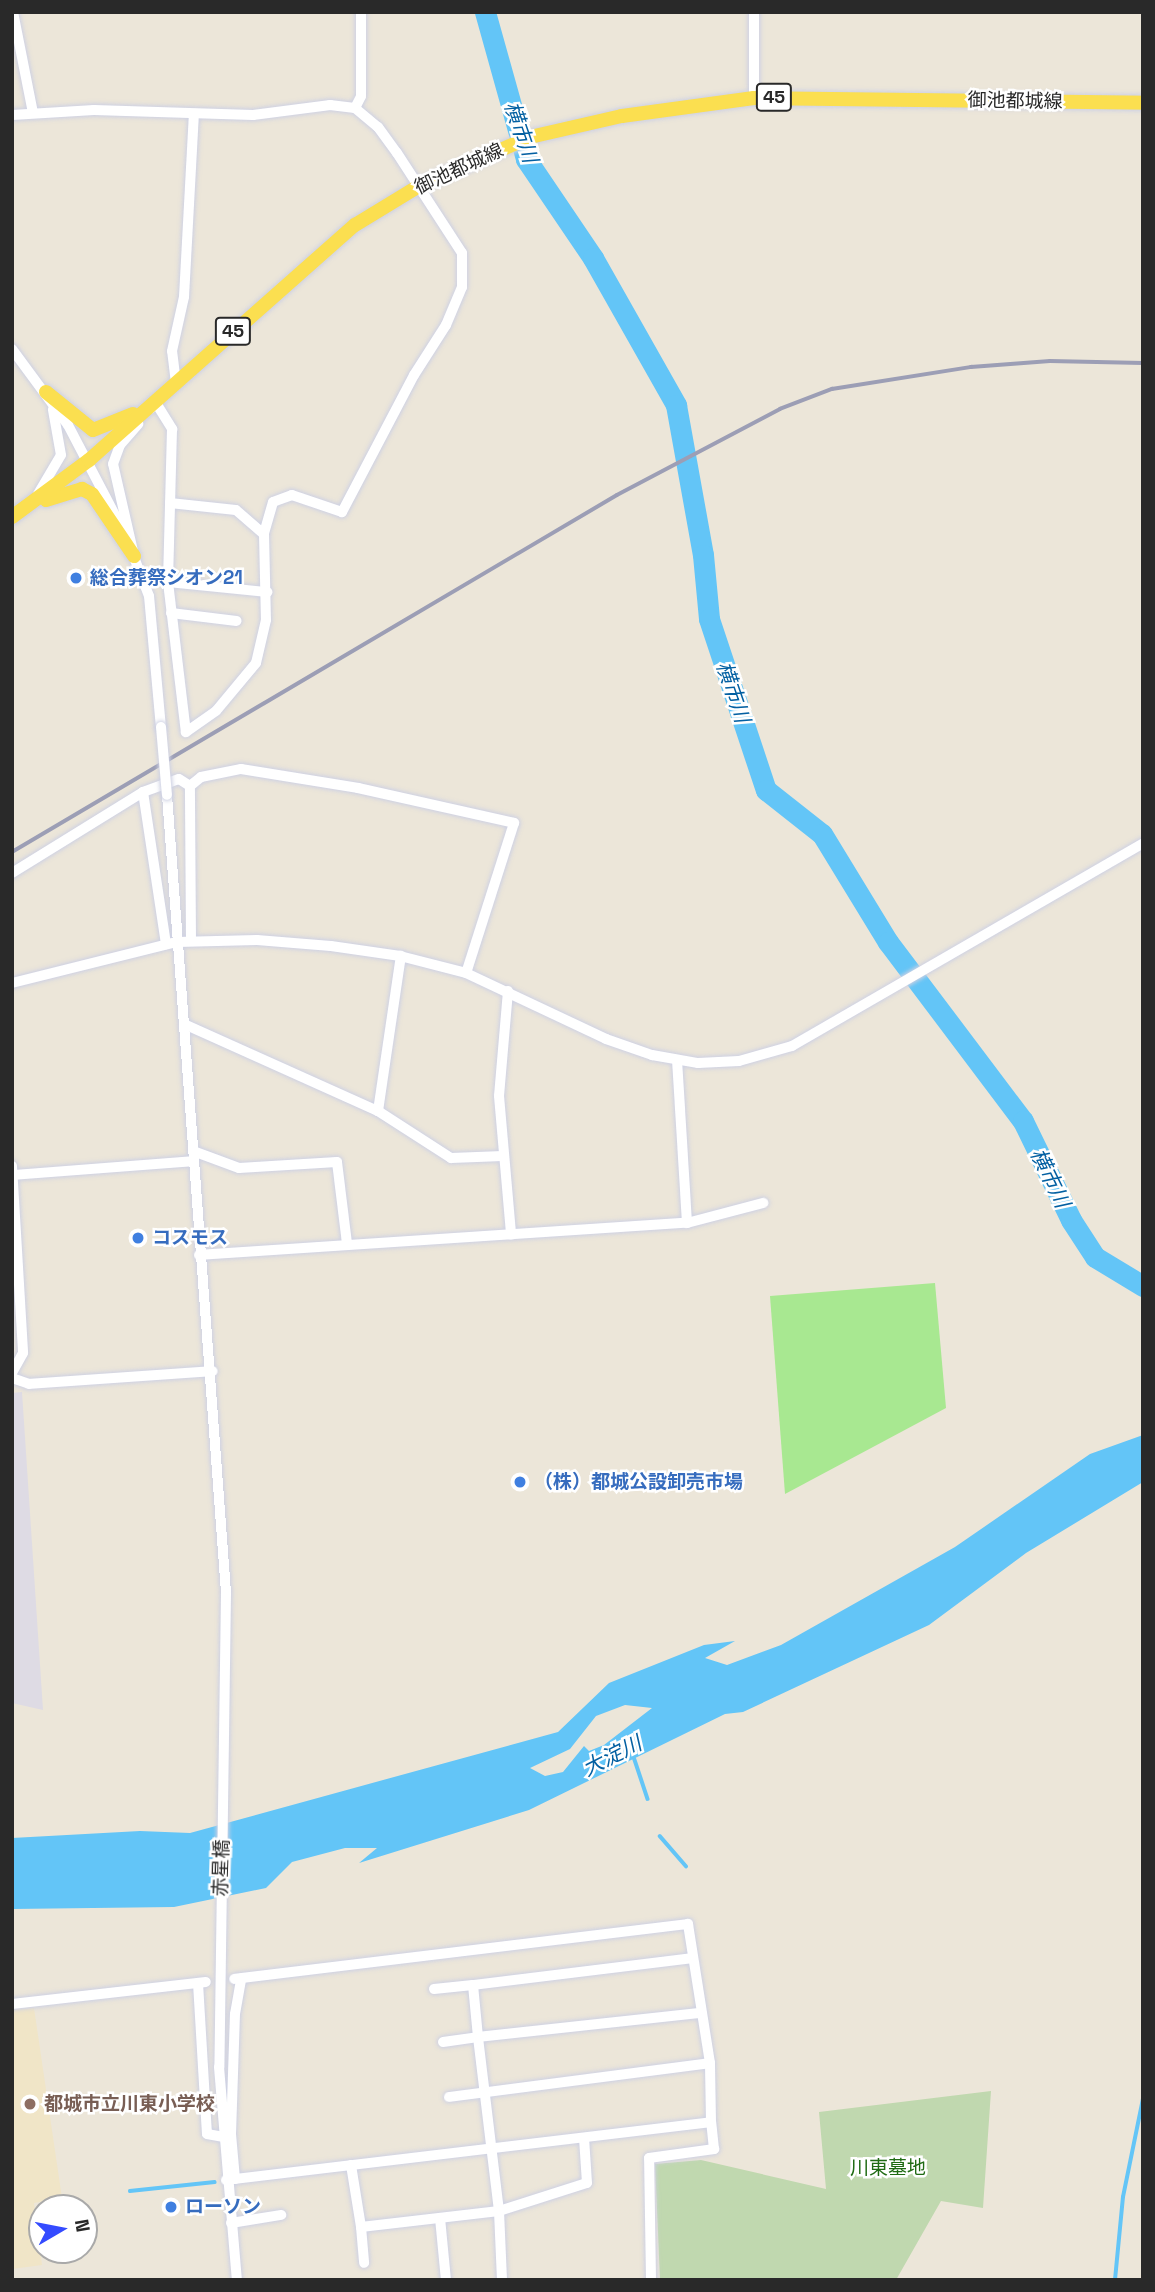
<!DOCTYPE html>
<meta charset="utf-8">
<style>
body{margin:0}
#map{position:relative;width:1155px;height:2292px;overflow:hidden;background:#ece6d9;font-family:"Space Grotesk","Noto Sans JP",sans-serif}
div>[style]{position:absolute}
.industrial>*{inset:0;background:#dedbe4}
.education>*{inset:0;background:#f0e5c7}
.green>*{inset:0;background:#a8e891}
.cemetery>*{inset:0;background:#c0d8af}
.water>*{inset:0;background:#63c5f7}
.stream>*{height:3.5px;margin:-1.75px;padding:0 1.75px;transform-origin:1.75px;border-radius:1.75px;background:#63c5f7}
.river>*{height:21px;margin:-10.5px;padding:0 10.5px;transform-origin:10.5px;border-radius:10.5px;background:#63c5f7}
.roads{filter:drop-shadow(0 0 2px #ced1e3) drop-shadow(0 0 2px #ced1e3)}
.minor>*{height:10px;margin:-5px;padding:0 5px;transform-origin:5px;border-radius:5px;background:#fff}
.major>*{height:14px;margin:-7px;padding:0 7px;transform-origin:7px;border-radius:7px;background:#fbdf50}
.rail>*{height:3.5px;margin:-1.75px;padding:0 1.75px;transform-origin:1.75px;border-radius:1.75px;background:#9c9eb5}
.bridges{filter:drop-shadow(0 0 2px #ced1e3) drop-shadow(0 0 2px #ced1e3)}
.minor-bridge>*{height:10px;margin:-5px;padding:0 5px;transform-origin:5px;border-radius:5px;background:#fff}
.dots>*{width:19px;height:19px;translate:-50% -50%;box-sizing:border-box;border:4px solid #fff;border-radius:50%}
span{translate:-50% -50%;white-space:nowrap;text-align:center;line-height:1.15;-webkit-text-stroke:5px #fff;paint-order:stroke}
.shield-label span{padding:2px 5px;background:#fff;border:2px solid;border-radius:5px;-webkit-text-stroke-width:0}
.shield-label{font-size:18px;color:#292929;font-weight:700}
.street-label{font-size:19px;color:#292929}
.shop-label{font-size:19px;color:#366cbe;font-weight:700}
.left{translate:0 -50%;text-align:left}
.education-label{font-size:19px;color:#785e54;font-weight:700}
.park-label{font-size:19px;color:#206b14}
.water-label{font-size:21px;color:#0360a2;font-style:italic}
.frame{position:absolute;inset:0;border:14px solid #292929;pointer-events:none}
.north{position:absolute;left:28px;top:2194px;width:70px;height:70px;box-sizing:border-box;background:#fff;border:2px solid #a9a9a9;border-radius:50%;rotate:80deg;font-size:19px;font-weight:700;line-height:28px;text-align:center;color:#292929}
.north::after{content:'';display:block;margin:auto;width:24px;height:32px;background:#344bff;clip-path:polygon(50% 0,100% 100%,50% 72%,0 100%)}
</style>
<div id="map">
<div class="industrial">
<div style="clip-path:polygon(22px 1392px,43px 1710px,12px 1703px,12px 1393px)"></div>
</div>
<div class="education">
<div style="clip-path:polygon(34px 2008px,62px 2198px,34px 2203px,42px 2265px,12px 2269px,12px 2010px)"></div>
</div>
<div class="green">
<div style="clip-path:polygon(935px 1283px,946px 1408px,785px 1494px,770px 1296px)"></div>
</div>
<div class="cemetery">
<div style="clip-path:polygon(991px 2091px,983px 2208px,941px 2201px,896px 2280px,660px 2280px,655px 2164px,701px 2160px,826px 2189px,819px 2112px)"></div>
</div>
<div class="water">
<div style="clip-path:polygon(evenodd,1143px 1435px,1143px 1482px,1026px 1553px,929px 1625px,743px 1712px,725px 1714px,529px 1810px,359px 1863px,377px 1848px,345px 1848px,292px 1862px,266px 1888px,174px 1907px,12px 1909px,12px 1838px,140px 1831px,190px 1833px,558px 1732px,609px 1683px,704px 1645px,735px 1641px,705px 1658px,727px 1665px,781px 1645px,955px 1547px,1090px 1454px,1143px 1435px,625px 1705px,652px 1708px,604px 1745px,589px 1751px,584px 1746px,563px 1772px,545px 1776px,530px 1768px,570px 1749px,596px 1716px,625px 1705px)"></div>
</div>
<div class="stream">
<div style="left:634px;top:1757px;width:44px;rotate:71.6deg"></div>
<div style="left:660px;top:1836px;width:40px;rotate:49deg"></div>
<div style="left:130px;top:2191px;width:85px;rotate:-6deg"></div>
<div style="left:1115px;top:2280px;width:83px;rotate:-84.5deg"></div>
<div style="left:1123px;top:2197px;width:100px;rotate:-78.5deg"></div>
</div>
<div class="river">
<div style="left:485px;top:12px;width:153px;rotate:74.4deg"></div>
<div style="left:526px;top:159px;width:120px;rotate:55.9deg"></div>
<div style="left:593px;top:258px;width:169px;rotate:60.5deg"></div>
<div style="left:676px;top:405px;width:152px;rotate:79.8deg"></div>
<div style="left:703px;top:555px;width:64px;rotate:84.6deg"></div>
<div style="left:709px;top:619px;width:180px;rotate:71.6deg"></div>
<div style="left:766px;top:790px;width:71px;rotate:38.2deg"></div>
<div style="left:822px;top:834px;width:127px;rotate:58.6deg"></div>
<div style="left:888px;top:942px;width:224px;rotate:53deg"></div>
<div style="left:1023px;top:1121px;width:110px;rotate:64.1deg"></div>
<div style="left:1071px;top:1220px;width:44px;rotate:57deg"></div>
<div style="left:1095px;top:1257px;width:56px;rotate:31.1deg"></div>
</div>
<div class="roads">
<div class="minor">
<div style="left:13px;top:12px;width:103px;rotate:78.8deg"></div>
<div style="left:754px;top:12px;width:86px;rotate:90deg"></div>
<div style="left:355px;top:108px;width:13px;rotate:-63deg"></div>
<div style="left:361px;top:96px;width:84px;rotate:-90deg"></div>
<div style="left:12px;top:115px;width:82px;rotate:-3.5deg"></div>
<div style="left:94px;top:110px;width:159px;rotate:1.8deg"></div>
<div style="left:253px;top:115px;width:78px;rotate:-7.4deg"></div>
<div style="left:330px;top:105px;width:25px;rotate:7deg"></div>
<div style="left:355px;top:108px;width:30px;rotate:40deg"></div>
<div style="left:378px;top:127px;width:32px;rotate:54deg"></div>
<div style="left:397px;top:153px;width:119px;rotate:57deg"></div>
<div style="left:462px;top:253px;width:34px;rotate:90deg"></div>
<div style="left:462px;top:287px;width:41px;rotate:112.8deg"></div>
<div style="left:446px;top:325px;width:59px;rotate:122.6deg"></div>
<div style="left:414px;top:375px;width:155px;rotate:117.7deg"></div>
<div style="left:342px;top:512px;width:53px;rotate:-161.2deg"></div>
<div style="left:292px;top:495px;width:20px;rotate:160deg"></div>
<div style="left:273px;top:502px;width:33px;rotate:106deg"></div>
<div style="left:264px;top:534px;width:86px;rotate:88.7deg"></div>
<div style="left:266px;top:620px;width:44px;rotate:103.1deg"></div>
<div style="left:256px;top:663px;width:62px;rotate:129.8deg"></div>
<div style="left:216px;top:711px;width:37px;rotate:145deg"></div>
<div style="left:12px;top:349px;width:94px;rotate:53.6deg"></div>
<div style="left:68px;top:425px;width:119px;rotate:62.4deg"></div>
<div style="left:176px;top:383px;width:32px;rotate:-97deg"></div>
<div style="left:172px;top:351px;width:55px;rotate:-77.5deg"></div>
<div style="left:184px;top:297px;width:182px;rotate:-86.9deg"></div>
<div style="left:150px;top:409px;width:8px;rotate:-45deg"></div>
<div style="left:156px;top:403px;width:31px;rotate:58deg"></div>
<div style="left:172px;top:429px;width:153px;rotate:91.5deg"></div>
<div style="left:168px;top:582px;width:151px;rotate:83.2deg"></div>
<div style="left:38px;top:494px;width:45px;rotate:-59.5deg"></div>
<div style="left:61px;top:455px;width:46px;rotate:-100.1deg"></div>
<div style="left:170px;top:503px;width:66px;rotate:6.1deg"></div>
<div style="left:236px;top:510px;width:37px;rotate:41deg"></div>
<div style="left:133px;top:551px;width:89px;rotate:-102.9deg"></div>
<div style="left:113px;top:464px;width:20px;rotate:-70deg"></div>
<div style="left:120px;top:445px;width:28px;rotate:-49deg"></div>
<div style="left:132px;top:552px;width:47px;rotate:68.9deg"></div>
<div style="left:149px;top:596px;width:132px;rotate:84.8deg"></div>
<div style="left:168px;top:582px;width:100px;rotate:5.8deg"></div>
<div style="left:171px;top:613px;width:66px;rotate:6.9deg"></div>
<div style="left:143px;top:792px;width:38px;rotate:-20deg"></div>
<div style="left:179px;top:779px;width:13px;rotate:32deg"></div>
<div style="left:167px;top:795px;width:800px;rotate:85.77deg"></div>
<div style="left:226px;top:1593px;width:474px;rotate:90.8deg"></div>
<div style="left:219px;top:2067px;width:214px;rotate:85.2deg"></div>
<div style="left:12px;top:873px;width:154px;rotate:-31.7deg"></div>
<div style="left:143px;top:792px;width:154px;rotate:81.4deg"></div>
<div style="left:191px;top:941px;width:155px;rotate:-90.4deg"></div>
<div style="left:190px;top:786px;width:14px;rotate:-39deg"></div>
<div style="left:201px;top:777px;width:41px;rotate:-11.3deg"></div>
<div style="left:241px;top:769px;width:119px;rotate:9.2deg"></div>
<div style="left:358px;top:788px;width:160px;rotate:12.6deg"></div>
<div style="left:514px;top:823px;width:157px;rotate:107.7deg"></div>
<div style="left:12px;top:983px;width:170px;rotate:-14deg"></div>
<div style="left:177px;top:942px;width:80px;rotate:-1.4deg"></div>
<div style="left:257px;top:940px;width:74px;rotate:4.6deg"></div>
<div style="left:331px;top:946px;width:70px;rotate:8.2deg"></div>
<div style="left:400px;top:956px;width:68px;rotate:14.4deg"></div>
<div style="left:466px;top:973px;width:155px;rotate:25.2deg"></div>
<div style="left:606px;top:1039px;width:49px;rotate:19.2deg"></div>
<div style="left:652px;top:1055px;width:47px;rotate:9.9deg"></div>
<div style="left:698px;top:1063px;width:41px;rotate:-2.8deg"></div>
<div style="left:739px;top:1061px;width:55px;rotate:-15.8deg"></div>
<div style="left:792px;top:1046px;width:405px;rotate:-30deg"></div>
<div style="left:508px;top:991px;width:105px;rotate:94.9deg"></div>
<div style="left:499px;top:1096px;width:139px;rotate:85deg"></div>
<div style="left:184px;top:1024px;width:213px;rotate:24.2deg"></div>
<div style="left:378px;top:1111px;width:87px;rotate:32.8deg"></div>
<div style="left:451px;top:1158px;width:52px;rotate:-2.2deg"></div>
<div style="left:378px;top:1111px;width:157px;rotate:-81.6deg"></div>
<div style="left:193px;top:1151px;width:49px;rotate:20.3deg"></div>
<div style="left:239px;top:1168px;width:98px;rotate:-3.5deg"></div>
<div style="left:337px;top:1162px;width:83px;rotate:83deg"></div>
<div style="left:12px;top:1166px;width:187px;rotate:86.6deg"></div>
<div style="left:23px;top:1353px;width:23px;rotate:119deg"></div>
<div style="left:13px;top:1175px;width:181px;rotate:-4.4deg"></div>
<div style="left:687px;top:1223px;width:79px;rotate:-14.7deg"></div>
<div style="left:199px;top:1255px;width:489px;rotate:-3.8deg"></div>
<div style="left:687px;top:1223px;width:162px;rotate:-93.5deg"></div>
<div style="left:12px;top:1378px;width:18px;rotate:19deg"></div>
<div style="left:29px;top:1384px;width:184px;rotate:-4deg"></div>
<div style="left:198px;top:1983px;width:151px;rotate:86.6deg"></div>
<div style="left:207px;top:2134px;width:17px;rotate:10deg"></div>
<div style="left:434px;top:1989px;width:39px;rotate:-6deg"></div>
<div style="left:12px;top:2004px;width:195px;rotate:-6.5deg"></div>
<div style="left:443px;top:2042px;width:35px;rotate:-8deg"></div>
<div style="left:478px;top:2037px;width:52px;rotate:-95.5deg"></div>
<div style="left:473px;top:1985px;width:221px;rotate:-7deg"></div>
<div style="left:449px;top:2097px;width:263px;rotate:-7.4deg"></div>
<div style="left:351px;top:2165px;width:63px;rotate:80.8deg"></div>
<div style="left:361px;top:2227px;width:139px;rotate:-6.6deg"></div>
<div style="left:499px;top:2211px;width:92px;rotate:-17.7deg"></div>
<div style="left:587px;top:2183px;width:45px;rotate:-93.8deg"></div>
<div style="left:235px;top:2179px;width:45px;rotate:-95.1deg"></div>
<div style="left:231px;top:2134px;width:120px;rotate:-88.1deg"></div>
<div style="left:235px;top:2014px;width:36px;rotate:-80deg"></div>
<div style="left:226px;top:2180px;width:488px;rotate:-6.8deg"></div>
<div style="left:711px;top:2122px;width:59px;rotate:-91deg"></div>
<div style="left:710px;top:2063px;width:141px;rotate:-99deg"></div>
<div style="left:688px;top:1924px;width:457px;rotate:173.1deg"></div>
<div style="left:440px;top:2218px;width:62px;rotate:84.5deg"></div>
<div style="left:231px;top:2223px;width:51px;rotate:-9.1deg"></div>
<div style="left:361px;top:2227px;width:36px;rotate:85deg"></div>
<div style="left:502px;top:2280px;width:69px;rotate:-92.5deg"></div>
<div style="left:499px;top:2211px;width:175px;rotate:-96.9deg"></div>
<div style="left:478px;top:2037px;width:222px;rotate:-6.2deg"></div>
<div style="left:651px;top:2280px;width:122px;rotate:-90.9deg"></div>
<div style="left:649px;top:2158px;width:66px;rotate:-7.9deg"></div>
<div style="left:714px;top:2149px;width:27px;rotate:-96deg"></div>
</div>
<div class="major">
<div style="left:46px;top:392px;width:60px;rotate:39deg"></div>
<div style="left:93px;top:430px;width:43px;rotate:-21.8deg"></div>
<div style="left:46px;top:500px;width:38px;rotate:-17deg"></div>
<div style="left:82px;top:489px;width:11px;rotate:27deg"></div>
<div style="left:92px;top:494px;width:75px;rotate:55.9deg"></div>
<div style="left:12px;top:517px;width:96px;rotate:-36.5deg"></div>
<div style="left:89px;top:460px;width:355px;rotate:-41.5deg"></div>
<div style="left:355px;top:225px;width:75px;rotate:-31.4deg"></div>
<div style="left:419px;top:186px;width:121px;rotate:-23.8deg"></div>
<div style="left:530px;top:137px;width:94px;rotate:-12.9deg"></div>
<div style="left:622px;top:116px;width:133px;rotate:-7.8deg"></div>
<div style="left:754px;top:98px;width:389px;rotate:0.7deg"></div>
</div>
</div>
<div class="rail">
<div style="left:12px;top:852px;width:702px;rotate:-30.54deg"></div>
<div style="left:617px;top:495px;width:184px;rotate:-27.8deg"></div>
<div style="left:780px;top:409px;width:56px;rotate:-21deg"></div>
<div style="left:832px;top:389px;width:141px;rotate:-9deg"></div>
<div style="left:971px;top:367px;width:79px;rotate:-4.3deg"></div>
<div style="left:1050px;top:361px;width:93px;rotate:1.2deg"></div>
</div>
<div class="bridges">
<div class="minor-bridge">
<div style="left:161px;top:727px;width:68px;rotate:85deg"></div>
</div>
</div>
<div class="dots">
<div style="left:76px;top:578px;background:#3f7fe0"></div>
<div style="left:138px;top:1238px;background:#3f7fe0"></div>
<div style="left:520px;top:1482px;background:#3f7fe0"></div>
<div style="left:30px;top:2104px;background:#8d6e63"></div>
<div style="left:171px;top:2207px;background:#3f7fe0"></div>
</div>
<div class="shield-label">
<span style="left:774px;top:97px">45</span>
<span style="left:233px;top:331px">45</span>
</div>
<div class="street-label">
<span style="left:1015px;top:101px;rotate:1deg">御池都城線</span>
<span style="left:459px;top:169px;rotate:-25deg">御池都城線</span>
<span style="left:221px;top:1868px;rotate:-88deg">赤星橋</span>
</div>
<div class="shop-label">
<span class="left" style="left:90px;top:578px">総合葬祭シオン21</span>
<span class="left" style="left:152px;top:1238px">コスモス</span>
<span class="left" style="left:534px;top:1482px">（株）都城公設卸売市場</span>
<span class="left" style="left:185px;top:2207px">ローソン</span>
</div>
<div class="education-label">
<span class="left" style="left:44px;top:2104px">都城市立川東小学校</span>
</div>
<div class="park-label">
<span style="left:888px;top:2168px">川東墓地</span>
</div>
<div class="water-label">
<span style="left:521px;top:132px;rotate:71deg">横市川</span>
<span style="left:733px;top:692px;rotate:71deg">横市川</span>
<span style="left:1050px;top:1178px;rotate:64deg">横市川</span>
<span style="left:612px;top:1756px;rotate:-27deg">大淀川</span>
</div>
<div class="frame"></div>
<div class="north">N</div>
</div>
